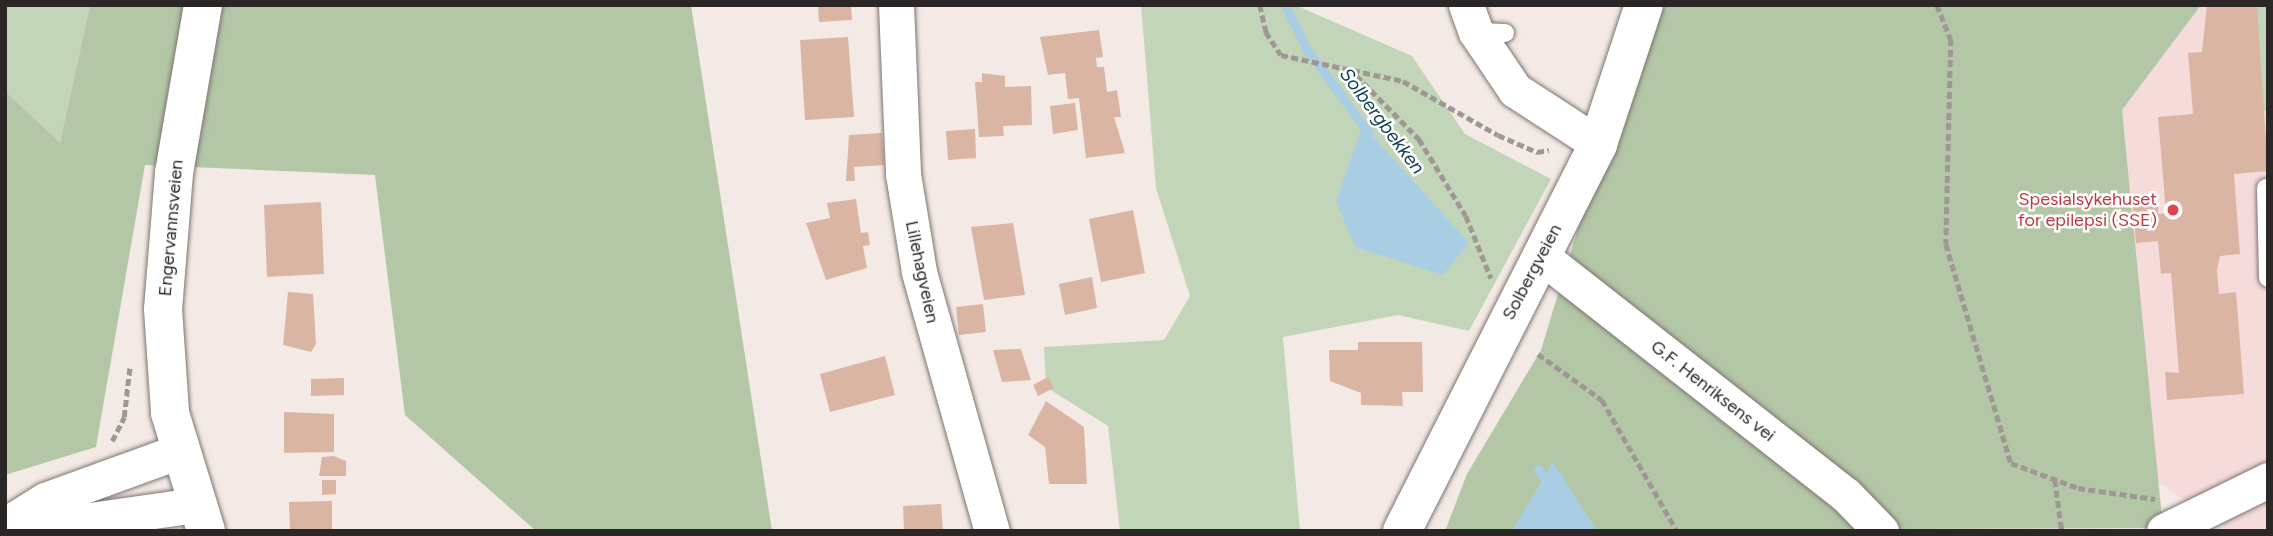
<!DOCTYPE html>
<style>
body{margin:0}
#map{position:relative;width:2273px;height:536px;overflow:hidden;background:#f4eae5;font-family:Figtree,sans-serif}
div>[style]{position:absolute}
.medical>*{inset:0;background:#f6dbdb}
.green>*{inset:0;background:#c3d5b8}
.forest>*{inset:0;background:#b3c6a6}
.water>*{inset:0;background:#a9cee3}
.stream>*{height:9px;margin:-4.5px;padding:0 4.5px;transform-origin:4.5px;border-radius:4.5px;background:#a9cee3}
.building>*{inset:0;background:#dab5a4}
.path>*{height:4.5px;margin-top:-2.25px;transform-origin:0;background:repeating-linear-gradient(90deg,#9e9793 0 7px,transparent 0 10.5px)}
.roads{filter:drop-shadow(0 0 2px #7d7470) drop-shadow(0 0 2px #7d7470)}
.lane>*{height:18px;margin:-9px;padding:0 9px;transform-origin:9px;border-radius:9px;background:#fff}
.street>*{height:35px;margin:-17.5px;padding:0 17.5px;transform-origin:17.5px;border-radius:17.5px;background:#fff}
.secondary>*{height:38px;margin:-19px;padding:0 19px;transform-origin:19px;border-radius:19px;background:#fff}
.dots>*{width:19px;height:19px;translate:-50% -50%;box-sizing:border-box;border:4px solid #fff;border-radius:50%}
span{translate:-50% -50%;white-space:nowrap;text-align:center;line-height:1.15;-webkit-text-stroke:5px #fff;paint-order:stroke}
.health-label{font-size:18px;color:#be3a42}
.right{translate:-100% -50%;text-align:right}
.street-label{font-size:18px;color:#2b2726}
.water-label{font-size:19px;color:#083c51;font-style:italic}
.frame{position:absolute;inset:0;border:7px solid #2b2726;pointer-events:none}
</style>
<div id="map">
<div class="medical">
<div style="clip-path:polygon(2093px 5px,2268px 5px,2268px 531px,2229px 531px,2062px 416px)"></div>
</div>
<div class="green">
<div style="clip-path:polygon(5px 5px,90px 5px,60px 144px,5px 91px)"></div>
<div style="clip-path:polygon(1141px 5px,1295px 5px,1412px 56px,1465px 134px,1551px 179px,1469px 331px,1398px 315px,1283px 337px,1300px 531px,1120px 531px,1108px 426px,1046px 387px,1044px 347px,1164px 340px,1190px 296px,1156px 188px)"></div>
<div style="clip-path:polygon(2256px 5px,2268px 5px,2268px 111px,2263px 111px)"></div>
</div>
<div class="forest">
<div style="clip-path:polygon(90px 5px,691px 5px,772px 531px,536px 531px,405px 415px,375px 175px,145px 165px,96px 447px,5px 475px,5px 91px,60px 143px)"></div>
<div style="clip-path:polygon(1646px 5px,2201px 5px,2122px 110px,2163px 528px,1445px 531px,1467px 474px,1541px 350px)"></div>
</div>
<div class="water">
<div style="clip-path:polygon(1363px 125px,1469px 243px,1443px 275px,1355px 247px,1336px 201px)"></div>
<div style="clip-path:polygon(1553px 462px,1597px 531px,1512px 531px)"></div>
</div>
<div class="stream">
<div style="left:1285px;top:5px;width:48px;rotate:64deg"></div>
<div style="left:1306px;top:48px;width:106px;rotate:53.5deg"></div>
<div style="left:1538px;top:469px;width:19px;rotate:58deg"></div>
</div>
<div class="building">
<div style="clip-path:polygon(818px 5px,851px 5px,852px 20px,819px 22px)"></div>
<div style="clip-path:polygon(2207px 5px,2257px 5px,2268px 171px,2234px 174px,2240px 254px,2220px 256px,2217px 270px,2219px 294px,2236px 292px,2244px 394px,2167px 400px,2165px 372px,2179px 373px,2171px 273px,2161px 274px,2158px 241px,2136px 243px,2133px 207px,2158px 205px,2158px 214px,2166px 213px,2158px 117px,2193px 114px,2188px 53px,2202px 52px)"></div>
<div style="clip-path:polygon(1099px 30px,1103px 57px,1096px 58px,1097px 67px,1104px 67px,1107px 92px,1117px 90px,1121px 117px,1114px 117px,1125px 153px,1086px 158px,1079px 98px,1068px 99px,1065px 73px,1048px 75px,1040px 37px)"></div>
<div style="clip-path:polygon(848px 37px,854px 117px,805px 120px,800px 40px)"></div>
<div style="clip-path:polygon(982px 73px,1005px 76px,1005px 87px,1031px 86px,1032px 125px,1003px 126px,1004px 136px,979px 137px,975px 82px,982px 82px)"></div>
<div style="clip-path:polygon(1075px 103px,1078px 130px,1053px 134px,1050px 106px)"></div>
<div style="clip-path:polygon(975px 129px,976px 158px,948px 160px,946px 131px)"></div>
<div style="clip-path:polygon(882px 133px,884px 165px,854px 167px,855px 181px,846px 181px,849px 135px)"></div>
<div style="clip-path:polygon(856px 199px,861px 233px,868px 232px,870px 245px,863px 246px,867px 268px,826px 280px,806px 223px,830px 218px,827px 203px)"></div>
<div style="clip-path:polygon(321px 202px,324px 274px,267px 277px,264px 205px)"></div>
<div style="clip-path:polygon(1133px 210px,1145px 273px,1101px 282px,1089px 219px)"></div>
<div style="clip-path:polygon(1013px 223px,1025px 295px,984px 300px,971px 227px)"></div>
<div style="clip-path:polygon(1092px 277px,1097px 308px,1065px 315px,1059px 284px)"></div>
<div style="clip-path:polygon(288px 292px,313px 294px,316px 344px,311px 352px,283px 345px)"></div>
<div style="clip-path:polygon(983px 304px,986px 332px,959px 335px,956px 307px)"></div>
<div style="clip-path:polygon(1358px 342px,1422px 342px,1423px 392px,1402px 392px,1403px 406px,1361px 405px,1361px 393px,1330px 381px,1329px 350px,1358px 350px)"></div>
<div style="clip-path:polygon(1021px 349px,1031px 380px,1002px 382px,993px 350px)"></div>
<div style="clip-path:polygon(885px 356px,895px 395px,830px 412px,820px 374px)"></div>
<div style="clip-path:polygon(1048px 377px,1054px 388px,1038px 396px,1033px 385px)"></div>
<div style="clip-path:polygon(344px 378px,344px 395px,311px 396px,311px 379px)"></div>
<div style="clip-path:polygon(1046px 401px,1084px 427px,1087px 484px,1049px 484px,1045px 447px,1028px 435px)"></div>
<div style="clip-path:polygon(284px 412px,334px 414px,334px 452px,284px 453px)"></div>
<div style="clip-path:polygon(334px 456px,346px 461px,346px 476px,319px 476px,322px 457px)"></div>
<div style="clip-path:polygon(322px 480px,336px 480px,336px 494px,322px 495px)"></div>
<div style="clip-path:polygon(332px 501px,332px 531px,290px 531px,289px 502px)"></div>
<div style="clip-path:polygon(941px 504px,943px 531px,904px 531px,903px 506px)"></div>
</div>
<div class="path">
<div style="left:1260px;top:5px;width:28px;rotate:77deg"></div>
<div style="left:1266px;top:32px;width:27px;rotate:57deg"></div>
<div style="left:1281px;top:55px;width:125px;rotate:12deg"></div>
<div style="left:1403px;top:81px;width:109px;rotate:29.6deg"></div>
<div style="left:1498px;top:135px;width:43px;rotate:23.6deg"></div>
<div style="left:1537px;top:152px;width:12px;rotate:-9deg"></div>
<div style="left:1937px;top:5px;width:37px;rotate:68deg"></div>
<div style="left:1951px;top:39px;width:205px;rotate:91.4deg"></div>
<div style="left:1946px;top:244px;width:228px;rotate:73.5deg"></div>
<div style="left:2011px;top:463px;width:72px;rotate:20.5deg"></div>
<div style="left:2078px;top:488px;width:78px;rotate:8.1deg"></div>
<div style="left:1349px;top:68px;width:100px;rotate:45.4deg"></div>
<div style="left:1419px;top:139px;width:90px;rotate:58.6deg"></div>
<div style="left:1466px;top:216px;width:67px;rotate:68deg"></div>
<div style="left:1538px;top:354px;width:79px;rotate:35.7deg"></div>
<div style="left:1602px;top:400px;width:151px;rotate:60.2deg"></div>
<div style="left:112px;top:441px;width:27px;rotate:-63deg"></div>
<div style="left:124px;top:417px;width:52px;rotate:-83.4deg"></div>
<div style="left:2055px;top:480px;width:51px;rotate:82.2deg"></div>
</div>
<div class="roads">
<div class="lane">
<div style="left:1476px;top:32px;width:29px;rotate:2deg"></div>
<div style="left:2266px;top:188px;width:90px;rotate:88.7deg"></div>
</div>
<div class="street">
<div style="left:896px;top:5px;width:169px;rotate:87.6deg"></div>
<div style="left:903px;top:174px;width:99px;rotate:80.7deg"></div>
<div style="left:919px;top:272px;width:269px;rotate:74.3deg"></div>
<div style="left:1466px;top:5px;width:29px;rotate:70deg"></div>
<div style="left:1476px;top:32px;width:70px;rotate:56.1deg"></div>
<div style="left:1515px;top:90px;width:99px;rotate:33deg"></div>
<div style="left:1541px;top:256px;width:387px;rotate:38.1deg"></div>
<div style="left:1846px;top:495px;width:50px;rotate:45.8deg"></div>
<div style="left:17px;top:521px;width:31px;rotate:9deg"></div>
<div style="left:48px;top:526px;width:148px;rotate:-8.1deg"></div>
<div style="left:5px;top:525px;width:47px;rotate:-32deg"></div>
<div style="left:45px;top:500px;width:140px;rotate:-20deg"></div>
<div style="left:2164px;top:531px;width:116px;rotate:-26.1deg"></div>
</div>
<div class="secondary">
<div style="left:203px;top:5px;width:170px;rotate:99.8deg"></div>
<div style="left:174px;top:173px;width:136px;rotate:94.6deg"></div>
<div style="left:163px;top:309px;width:104px;rotate:86.1deg"></div>
<div style="left:170px;top:413px;width:123px;rotate:73deg"></div>
<div style="left:1402px;top:531px;width:434px;rotate:-63.1deg"></div>
<div style="left:1598px;top:144px;width:146px;rotate:-71.7deg"></div>
</div>
</div>
<div class="dots">
<div style="left:2173px;top:210px;background:#e0444e"></div>
</div>
<div class="health-label">
<span class="right" style="left:2157px;top:210px">Spesialsykehuset<br>for epilepsi (SSE)</span>
</div>
<div class="street-label">
<span style="left:171px;top:228px;rotate:-85deg">Engervannsveien</span>
<span style="left:922px;top:272px;rotate:78deg">Lillehagveien</span>
<span style="left:1532px;top:272px;rotate:-62deg">Solbergveien</span>
<span style="left:1713px;top:391px;rotate:38deg">G.F. Henriksens vei</span>
</div>
<div class="water-label">
<span style="left:1382px;top:121px;rotate:53deg">Solbergbekken</span>
</div>
<div class="frame"></div>
</div>
